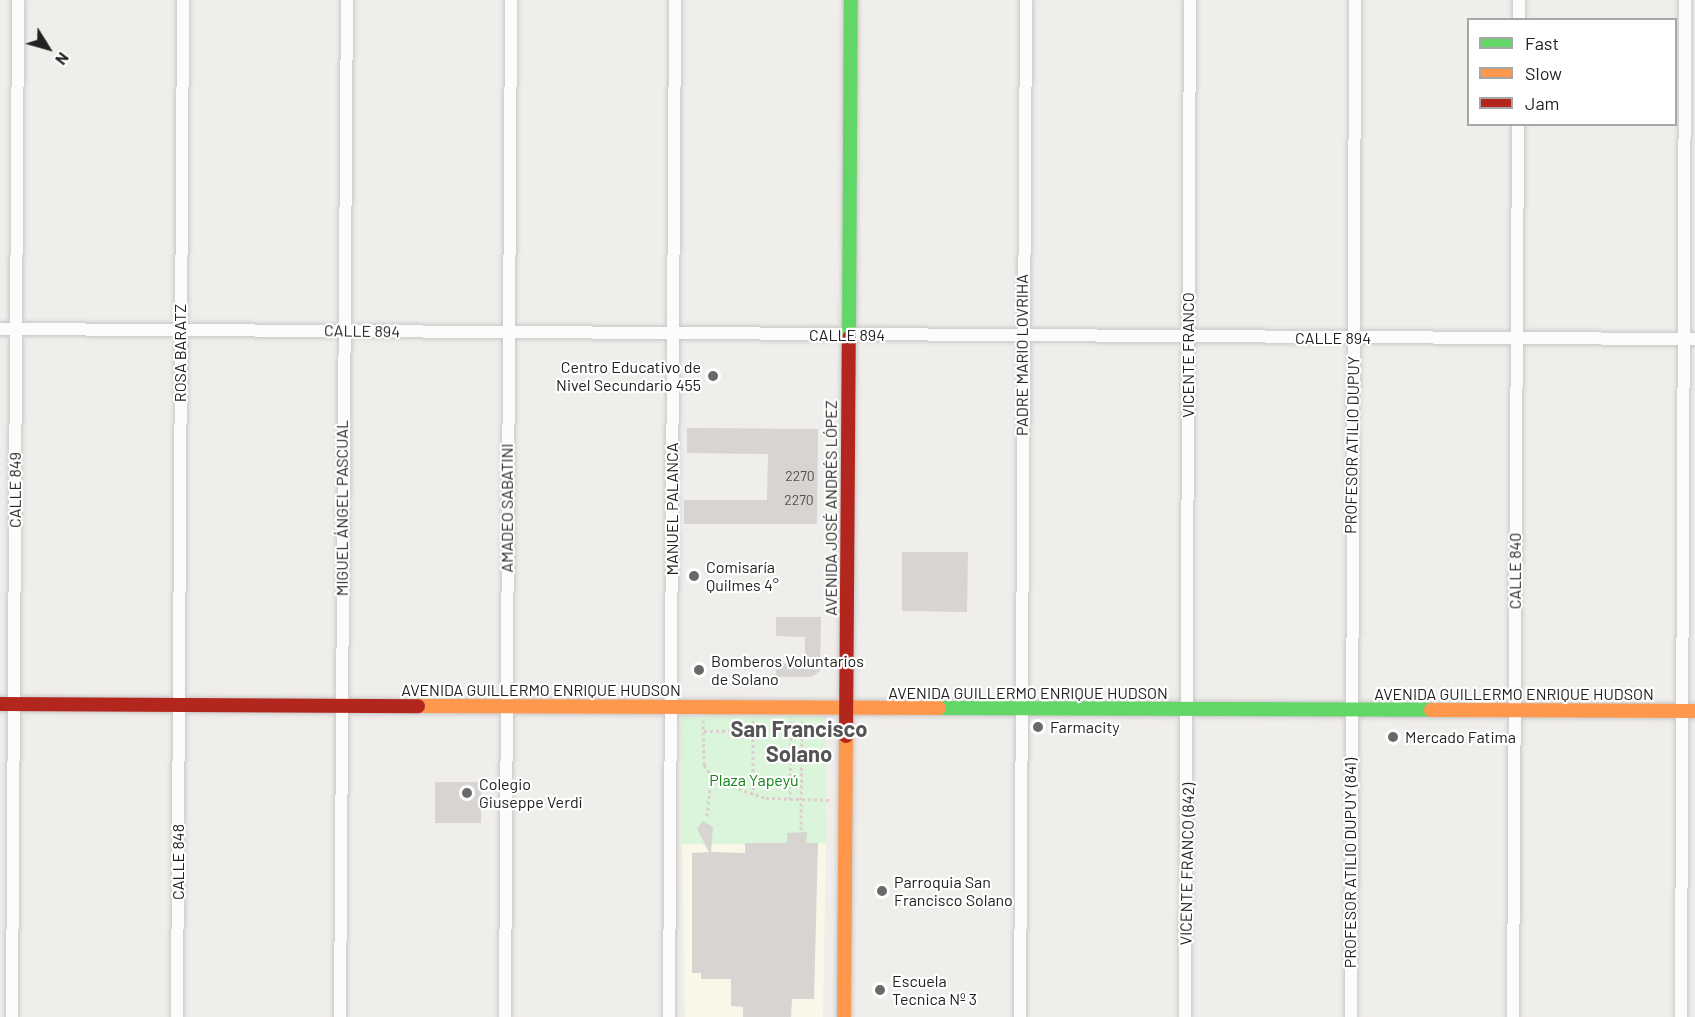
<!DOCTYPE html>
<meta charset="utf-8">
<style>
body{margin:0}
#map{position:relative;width:1695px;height:1017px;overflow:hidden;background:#f0eeeb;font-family:Barlow,sans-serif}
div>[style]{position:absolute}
.education>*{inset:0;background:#f8f7e8}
.park>*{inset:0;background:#daf5da}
.building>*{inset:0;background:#d7d4d2}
.path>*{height:3px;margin-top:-1.5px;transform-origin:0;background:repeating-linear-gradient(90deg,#dccecd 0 3px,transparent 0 6px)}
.roads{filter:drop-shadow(0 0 2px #c9c8c7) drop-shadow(0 0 2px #c9c8c7)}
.street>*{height:12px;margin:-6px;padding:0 6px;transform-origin:6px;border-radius:6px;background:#fdfcfc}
.fast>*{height:14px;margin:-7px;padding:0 7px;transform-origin:7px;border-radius:7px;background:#63d668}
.slow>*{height:14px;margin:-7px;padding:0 7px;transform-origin:7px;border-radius:7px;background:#ff974d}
.jam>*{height:14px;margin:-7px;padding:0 7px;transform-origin:7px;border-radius:7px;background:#b3261e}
.dots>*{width:16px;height:16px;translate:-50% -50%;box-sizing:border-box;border:3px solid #fff;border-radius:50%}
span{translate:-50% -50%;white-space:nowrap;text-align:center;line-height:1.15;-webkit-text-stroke:4.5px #fff;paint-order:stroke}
.number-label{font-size:14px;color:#4f4e4e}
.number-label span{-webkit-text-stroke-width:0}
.street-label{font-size:16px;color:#222}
.poi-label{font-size:16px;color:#222}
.right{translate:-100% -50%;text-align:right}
.left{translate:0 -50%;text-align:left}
.park-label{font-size:16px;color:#0c8416}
.district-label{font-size:22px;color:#555;font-weight:700}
.legend{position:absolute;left:1467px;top:18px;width:210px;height:108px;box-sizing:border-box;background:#fff;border:2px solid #a7a7a7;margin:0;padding:8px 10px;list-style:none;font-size:18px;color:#222}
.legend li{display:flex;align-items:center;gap:12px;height:30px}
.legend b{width:30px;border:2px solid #a7a7a7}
.north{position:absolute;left:18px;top:18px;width:60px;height:60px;-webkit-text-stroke:4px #fff;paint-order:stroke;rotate:127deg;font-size:16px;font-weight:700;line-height:24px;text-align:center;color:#222}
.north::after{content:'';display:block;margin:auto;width:21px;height:27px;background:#222;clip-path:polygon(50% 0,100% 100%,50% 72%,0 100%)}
</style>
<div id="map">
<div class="education">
<div style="clip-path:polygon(826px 843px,823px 1017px,685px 1017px,682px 844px)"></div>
</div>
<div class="park">
<div style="clip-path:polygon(826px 716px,826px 843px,682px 844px,681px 717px)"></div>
</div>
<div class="building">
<div style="clip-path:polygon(687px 428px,818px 429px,817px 524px,684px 524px,684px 500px,767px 500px,768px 454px,687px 453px)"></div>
<div style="clip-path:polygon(902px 552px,968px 552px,967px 612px,902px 611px)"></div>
<div style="clip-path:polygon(776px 617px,821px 617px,820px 671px,811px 677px,776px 677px,776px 663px,805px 664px,805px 637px,776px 636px)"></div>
<div style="clip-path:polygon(435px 782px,481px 782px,481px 823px,435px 823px)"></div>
<div style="clip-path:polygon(703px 821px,713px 827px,711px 852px,745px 853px,745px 843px,787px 843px,787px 833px,807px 832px,806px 843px,818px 843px,814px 999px,792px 999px,791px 1017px,743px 1017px,743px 1007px,731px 1006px,731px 979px,701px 979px,701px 973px,692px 973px,692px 853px,709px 852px,697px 829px)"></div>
</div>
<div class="path">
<div style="left:703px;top:720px;width:45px;rotate:88.7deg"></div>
<div style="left:704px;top:765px;width:20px;rotate:53deg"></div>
<div style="left:716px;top:781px;width:53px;rotate:18.8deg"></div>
<div style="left:766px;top:798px;width:64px;rotate:1.8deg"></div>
<div style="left:704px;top:731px;width:98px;rotate:-0.6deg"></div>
<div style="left:802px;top:751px;width:31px;rotate:2deg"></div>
<div style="left:753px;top:795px;width:75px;rotate:-90deg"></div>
<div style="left:790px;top:800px;width:79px;rotate:-89.3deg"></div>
<div style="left:707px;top:816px;width:39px;rotate:-84deg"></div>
<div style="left:801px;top:830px;width:109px;rotate:-89.5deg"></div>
</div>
<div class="roads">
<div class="street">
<div style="left:1519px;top:20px;width:20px;rotate:-90deg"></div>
<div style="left:0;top:329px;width:1695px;rotate:0.34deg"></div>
<div style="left:12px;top:1017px;width:1017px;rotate:-89.66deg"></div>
<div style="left:177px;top:1017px;width:1017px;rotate:-89.66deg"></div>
<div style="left:340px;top:1017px;width:1017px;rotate:-89.61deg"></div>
<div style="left:505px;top:1017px;width:1017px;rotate:-89.66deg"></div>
<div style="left:669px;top:1017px;width:1017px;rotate:-89.66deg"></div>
<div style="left:1020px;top:1017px;width:1017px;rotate:-89.66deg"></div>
<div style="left:1185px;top:1017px;width:1017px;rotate:-89.72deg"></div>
<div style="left:1351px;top:1017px;width:1017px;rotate:-89.77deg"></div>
<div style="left:1513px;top:1017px;width:893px;rotate:-89.68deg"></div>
<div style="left:1681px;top:1017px;width:1017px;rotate:-89.77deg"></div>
</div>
<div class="fast">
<div style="left:849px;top:338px;width:338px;rotate:-89.7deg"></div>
<div style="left:939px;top:708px;width:492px;rotate:0.2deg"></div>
</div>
<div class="slow">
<div style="left:418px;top:706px;width:521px;rotate:0.22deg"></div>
<div style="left:1431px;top:710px;width:264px;rotate:0.2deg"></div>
<div style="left:844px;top:1017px;width:281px;rotate:-89.6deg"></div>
</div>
<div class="jam">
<div style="left:0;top:704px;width:418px;rotate:0.3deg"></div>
<div style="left:846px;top:736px;width:398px;rotate:-89.6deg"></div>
</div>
</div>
<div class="dots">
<div style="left:713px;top:376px;background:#6a6968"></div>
<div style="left:694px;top:576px;background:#6a6968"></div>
<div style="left:699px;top:670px;background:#6a6968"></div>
<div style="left:1038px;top:727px;background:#6a6968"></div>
<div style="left:1393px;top:737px;background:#6a6968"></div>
<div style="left:467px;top:793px;background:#6a6968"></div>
<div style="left:882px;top:891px;background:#6a6968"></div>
<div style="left:880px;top:990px;background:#6a6968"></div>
</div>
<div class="number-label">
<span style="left:800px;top:476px">2270</span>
<span style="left:799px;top:500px">2270</span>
</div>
<div class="street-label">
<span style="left:362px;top:331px;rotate:1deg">CALLE 894</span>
<span style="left:847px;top:335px">CALLE 894</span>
<span style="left:1333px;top:338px">CALLE 894</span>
<span style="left:180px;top:353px;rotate:-90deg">ROSA BARATZ</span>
<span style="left:1022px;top:355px;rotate:-90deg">PADRE MARIO LOVRIHA</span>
<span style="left:1188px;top:355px;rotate:-90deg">VICENTE FRANCO</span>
<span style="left:1352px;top:445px;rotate:-89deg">PROFESOR ATILIO DUPUY</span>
<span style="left:15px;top:490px;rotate:-90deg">CALLE 849</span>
<span style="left:342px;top:508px;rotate:-90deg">MIGUEL ÁNGEL PASCUAL</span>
<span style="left:507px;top:508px;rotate:-90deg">AMADEO SABATINI</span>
<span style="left:831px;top:508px;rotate:-90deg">AVENIDA JOSÉ ANDRÉS LÓPEZ</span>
<span style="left:672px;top:509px;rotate:-90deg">MANUEL PALANCA</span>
<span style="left:1515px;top:571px;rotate:-90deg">CALLE 840</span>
<span style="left:541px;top:690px">AVENIDA GUILLERMO ENRIQUE HUDSON</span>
<span style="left:1028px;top:693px">AVENIDA GUILLERMO ENRIQUE HUDSON</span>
<span style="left:1514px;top:694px">AVENIDA GUILLERMO ENRIQUE HUDSON</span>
<span style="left:178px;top:862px;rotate:-90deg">CALLE 848</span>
<span style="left:1350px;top:863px;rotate:-90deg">PROFESOR ATILIO DUPUY (841)</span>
<span style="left:1187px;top:864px;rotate:-89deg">VICENTE FRANCO (842)</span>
</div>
<div class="poi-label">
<span class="right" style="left:701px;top:376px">Centro Educativo de<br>Nivel Secundario 455</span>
<span class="left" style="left:706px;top:576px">Comisaría<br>Quilmes 4°</span>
<span class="left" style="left:711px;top:670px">Bomberos Voluntarios<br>de Solano</span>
<span class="left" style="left:1050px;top:727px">Farmacity</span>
<span class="left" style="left:1405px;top:737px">Mercado Fatima</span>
<span class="left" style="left:479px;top:793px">Colegio<br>Giuseppe Verdi</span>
<span class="left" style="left:894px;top:891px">Parroquia San<br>Francisco Solano</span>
<span class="left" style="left:892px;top:990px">Escuela<br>Tecnica Nº 3</span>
</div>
<div class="park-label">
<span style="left:754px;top:780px">Plaza Yapeyú</span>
</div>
<div class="district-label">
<span style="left:799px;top:741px">San Francisco<br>Solano</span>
</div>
<ul class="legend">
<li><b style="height:8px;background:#63d668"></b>Fast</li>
<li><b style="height:8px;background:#ff974d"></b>Slow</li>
<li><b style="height:8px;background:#b3261e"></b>Jam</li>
</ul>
<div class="north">N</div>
</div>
